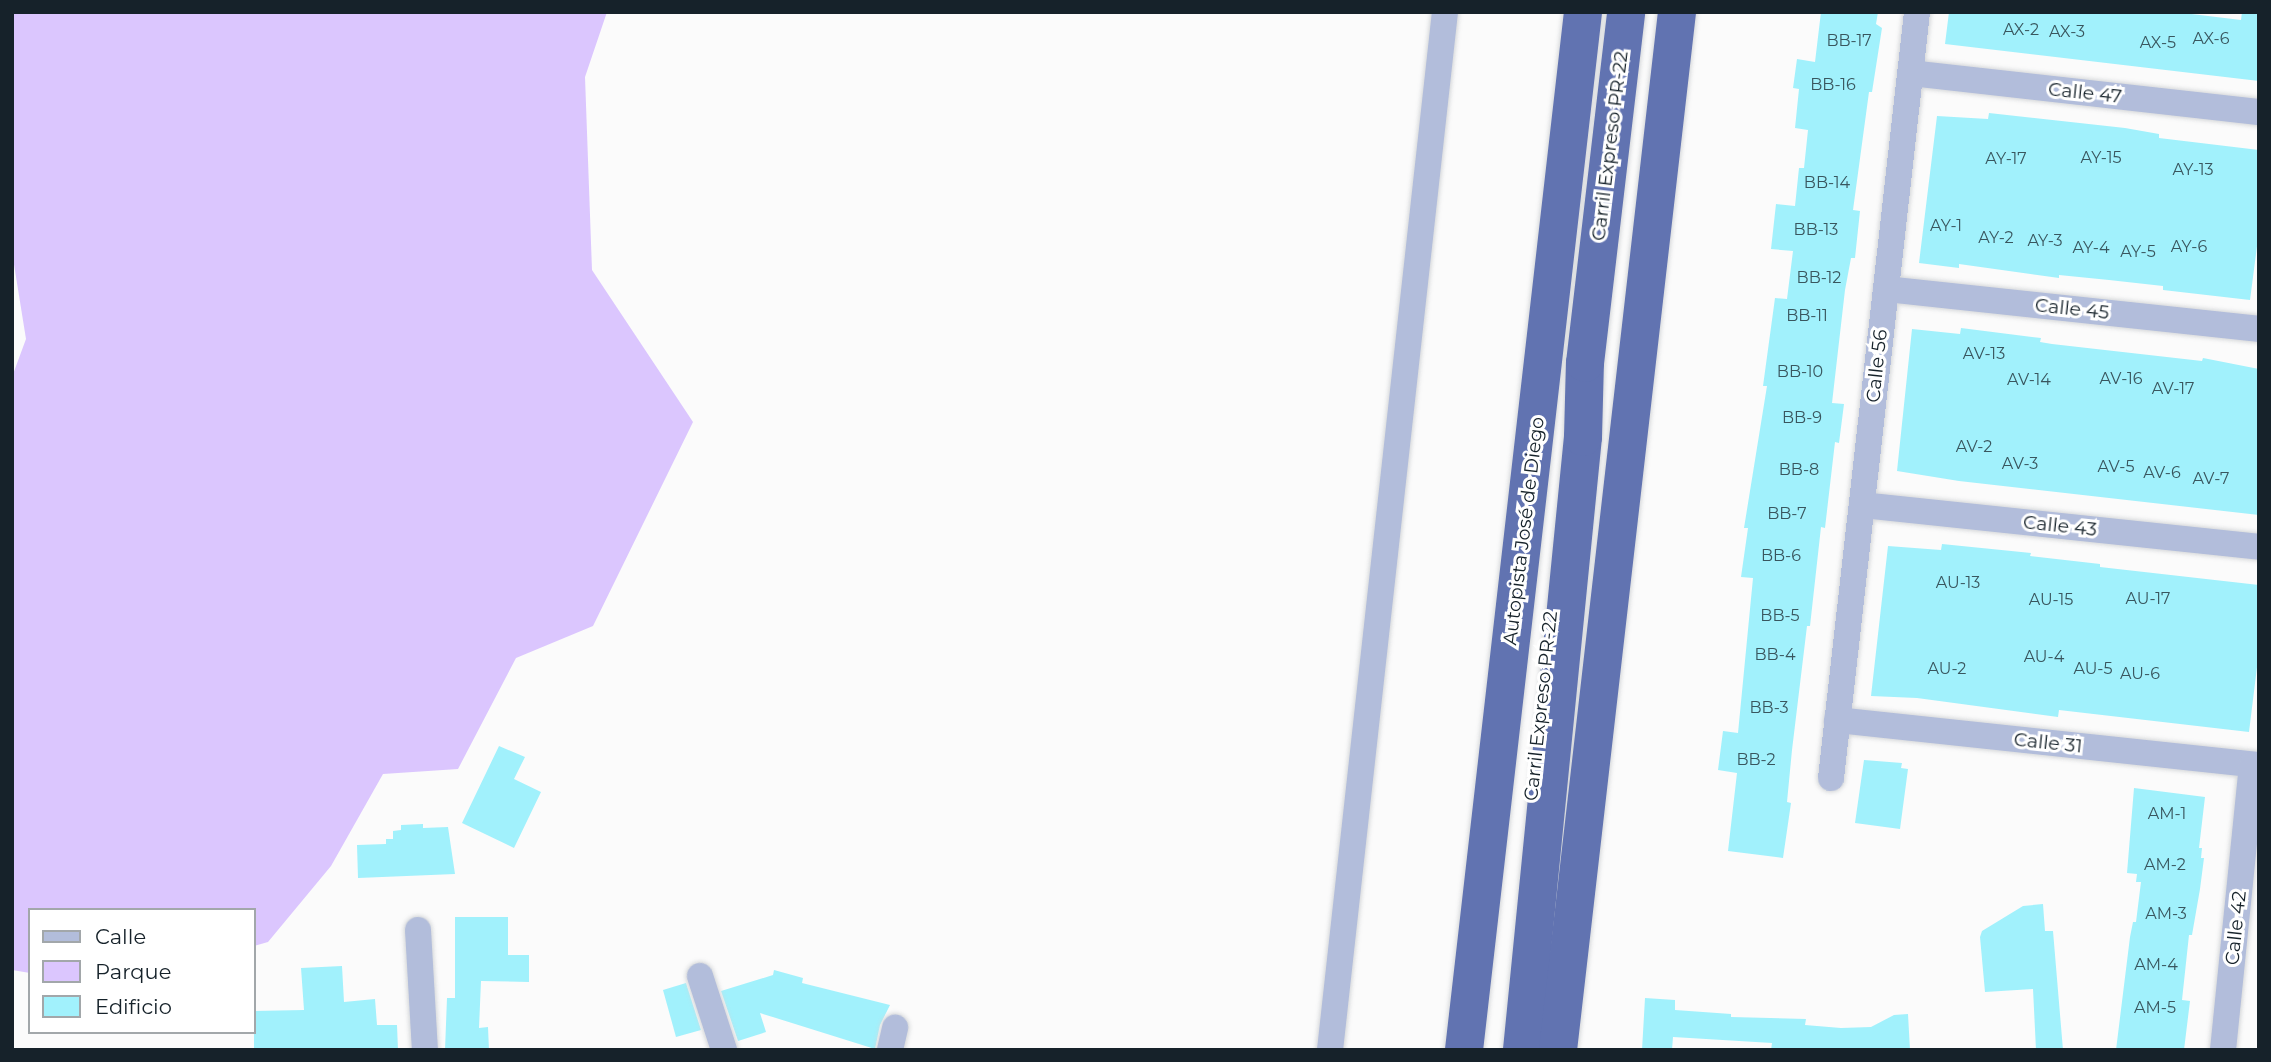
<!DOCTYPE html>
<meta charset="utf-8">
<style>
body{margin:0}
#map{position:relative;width:2271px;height:1062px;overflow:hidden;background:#fbfbfb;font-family:Montserrat,sans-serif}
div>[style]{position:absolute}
.green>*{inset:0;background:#dbc6fe}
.building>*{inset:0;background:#a1f1fc}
.roads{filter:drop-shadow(0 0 2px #d6d8da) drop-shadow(0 0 2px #d6d8da)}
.street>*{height:26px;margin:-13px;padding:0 13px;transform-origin:13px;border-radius:13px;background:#b2bddb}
.highway>*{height:38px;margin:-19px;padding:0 19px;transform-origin:19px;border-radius:19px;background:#6173b1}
span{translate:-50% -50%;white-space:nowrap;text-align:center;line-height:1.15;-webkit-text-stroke:6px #fff;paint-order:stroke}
.number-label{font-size:16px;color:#39565e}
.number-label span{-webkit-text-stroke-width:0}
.street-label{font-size:19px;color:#16222a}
.frame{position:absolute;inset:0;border:14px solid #16222a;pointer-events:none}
.legend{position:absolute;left:28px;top:908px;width:228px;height:126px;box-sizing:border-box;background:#fff;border:2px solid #a2a7aa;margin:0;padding:9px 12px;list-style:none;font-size:21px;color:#16222a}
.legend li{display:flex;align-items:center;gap:14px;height:35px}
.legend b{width:35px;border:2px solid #a2a7aa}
</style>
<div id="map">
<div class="green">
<div style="clip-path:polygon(12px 12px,607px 12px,585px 77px,592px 270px,693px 422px,593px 626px,516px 658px,458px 769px,383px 774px,331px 866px,268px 942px,254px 946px,254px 910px,30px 910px,30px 973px,12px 970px,12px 377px,26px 339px,12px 252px)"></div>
</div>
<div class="building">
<div style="clip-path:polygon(1821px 12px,1878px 12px,1876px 24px,1882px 28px,1872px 92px,1869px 92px,1853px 210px,1860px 211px,1855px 258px,1851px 258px,1845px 290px,1832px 403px,1844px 404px,1839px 443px,1835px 442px,1825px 528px,1821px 527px,1810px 626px,1807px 626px,1792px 750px,1787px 802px,1791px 803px,1783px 858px,1728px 851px,1737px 773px,1718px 770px,1723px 731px,1738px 733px,1753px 578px,1741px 577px,1748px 528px,1744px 528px,1767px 386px,1763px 386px,1775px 298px,1787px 299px,1793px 251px,1771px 249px,1776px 204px,1795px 206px,1799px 168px,1804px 168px,1808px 130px,1795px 128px,1799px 89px,1793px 88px,1797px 59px,1815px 62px)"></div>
<div style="clip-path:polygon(1949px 12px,2175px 12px,2241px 20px,2242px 12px,2259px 12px,2259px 81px,1945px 44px)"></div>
<div style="clip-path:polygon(1989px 113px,2125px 128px,2159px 134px,2159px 138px,2259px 150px,2259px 231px,2250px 300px,2163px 290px,2163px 286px,2109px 280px,2059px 275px,2059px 278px,1959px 264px,1959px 268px,1919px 263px,1937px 116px,1988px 119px)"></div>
<div style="clip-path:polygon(1961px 328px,2041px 338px,2040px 342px,2052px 344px,2202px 361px,2203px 358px,2259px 369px,2259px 515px,1959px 481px,1897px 471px,1912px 329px,1960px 334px)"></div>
<div style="clip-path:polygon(1942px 544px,2031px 553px,2030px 556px,2100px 564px,2100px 567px,2259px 585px,2258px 659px,2249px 732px,2059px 710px,2058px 717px,1917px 698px,1871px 696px,1888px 546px,1941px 550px)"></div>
<div style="clip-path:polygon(499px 746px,525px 757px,514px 779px,541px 792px,514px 848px,462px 823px)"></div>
<div style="clip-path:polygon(1864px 760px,1902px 763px,1901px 768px,1908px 769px,1900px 829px,1855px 823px)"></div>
<div style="clip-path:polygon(2134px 788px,2205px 797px,2199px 848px,2202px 848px,2201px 858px,2204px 858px,2200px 889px,2192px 935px,2189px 935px,2182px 1000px,2190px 1001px,2184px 1050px,2116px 1050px,2130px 937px,2133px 922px,2136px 922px,2141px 882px,2136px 882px,2137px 874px,2127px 873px)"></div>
<div style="clip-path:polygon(423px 824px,423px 828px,448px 827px,455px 874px,358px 878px,357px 845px,386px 844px,386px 839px,393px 839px,393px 831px,401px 830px,401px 825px)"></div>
<div style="clip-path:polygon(2043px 904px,2045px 931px,2053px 931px,2063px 1050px,2036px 1050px,2033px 989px,1985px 992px,1980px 937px,1982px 931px,2023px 906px)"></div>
<div style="clip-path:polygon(455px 917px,508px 917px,508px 955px,529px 955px,529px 982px,481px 981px,479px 1028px,488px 1027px,489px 1050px,445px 1050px,447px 998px,455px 998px)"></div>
<div style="clip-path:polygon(342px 966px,344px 1002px,375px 999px,377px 1025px,397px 1025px,398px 1050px,254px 1050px,254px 1011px,304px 1010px,301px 968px)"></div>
<div style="clip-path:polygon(774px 970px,803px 978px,802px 983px,890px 1005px,880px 1025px,875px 1049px,760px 1013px,766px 1032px,738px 1041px,721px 991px,773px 975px)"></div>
<div style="clip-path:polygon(686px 983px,701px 1030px,676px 1037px,663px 990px)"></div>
<div style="clip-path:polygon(1645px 998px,1675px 1000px,1675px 1010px,1731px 1014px,1731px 1017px,1806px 1019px,1805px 1025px,1841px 1028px,1871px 1027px,1894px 1015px,1908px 1014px,1910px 1050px,1771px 1050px,1772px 1043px,1673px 1037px,1672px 1050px,1642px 1050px)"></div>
</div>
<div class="roads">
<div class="street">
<div style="left:1911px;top:73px;width:350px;rotate:6.4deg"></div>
<div style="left:1886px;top:289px;width:375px;rotate:6.1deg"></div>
<div style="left:1862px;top:505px;width:399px;rotate:6deg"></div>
<div style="left:1837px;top:720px;width:424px;rotate:6.1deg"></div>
<div style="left:1831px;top:778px;width:771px;rotate:-83.59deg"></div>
<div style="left:418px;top:930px;width:120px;rotate:86.7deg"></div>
<div style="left:700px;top:976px;width:78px;rotate:72deg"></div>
<div style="left:890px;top:1050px;width:23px;rotate:-77deg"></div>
<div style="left:1330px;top:1050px;width:1044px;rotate:-83.68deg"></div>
<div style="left:2223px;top:1050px;width:286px;rotate:-84.2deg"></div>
</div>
<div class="highway">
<div style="left:1464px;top:1050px;width:1045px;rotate:-83.46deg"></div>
<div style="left:1522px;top:1050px;width:616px;rotate:-84.32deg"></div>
<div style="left:1583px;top:437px;width:74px;rotate:-88.5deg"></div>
<div style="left:1585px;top:363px;width:353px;rotate:-83.3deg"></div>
<div style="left:1558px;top:1050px;width:1045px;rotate:-83.46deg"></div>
</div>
</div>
<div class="number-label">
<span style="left:2021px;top:30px">AX-2</span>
<span style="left:2067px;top:32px">AX-3</span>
<span style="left:2211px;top:39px">AX-6</span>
<span style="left:1849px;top:41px">BB-17</span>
<span style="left:2158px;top:43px">AX-5</span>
<span style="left:1833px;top:85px">BB-16</span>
<span style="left:2101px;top:158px">AY-15</span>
<span style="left:2006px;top:159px">AY-17</span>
<span style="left:2193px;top:170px">AY-13</span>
<span style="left:1827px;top:183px">BB-14</span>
<span style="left:1946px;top:226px">AY-1</span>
<span style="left:1816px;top:230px">BB-13</span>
<span style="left:1996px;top:238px">AY-2</span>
<span style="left:2045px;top:241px">AY-3</span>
<span style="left:2189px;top:247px">AY-6</span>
<span style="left:2091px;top:248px">AY-4</span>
<span style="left:2138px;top:252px">AY-5</span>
<span style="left:1819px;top:278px">BB-12</span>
<span style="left:1807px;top:316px">BB-11</span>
<span style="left:1984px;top:354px">AV-13</span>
<span style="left:1800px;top:372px">BB-10</span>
<span style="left:2121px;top:379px">AV-16</span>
<span style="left:2029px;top:380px">AV-14</span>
<span style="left:2173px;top:389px">AV-17</span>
<span style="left:1802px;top:418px">BB-9</span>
<span style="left:1974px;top:447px">AV-2</span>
<span style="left:2020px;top:464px">AV-3</span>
<span style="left:2116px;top:467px">AV-5</span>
<span style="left:1799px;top:470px">BB-8</span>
<span style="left:2162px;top:473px">AV-6</span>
<span style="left:2211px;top:479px">AV-7</span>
<span style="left:1787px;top:514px">BB-7</span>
<span style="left:1781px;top:556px">BB-6</span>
<span style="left:1958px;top:583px">AU-13</span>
<span style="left:2148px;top:599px">AU-17</span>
<span style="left:2051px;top:600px">AU-15</span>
<span style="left:1780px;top:616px">BB-5</span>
<span style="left:1775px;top:655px">BB-4</span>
<span style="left:2044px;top:657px">AU-4</span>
<span style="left:1947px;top:669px">AU-2</span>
<span style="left:2093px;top:669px">AU-5</span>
<span style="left:2140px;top:674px">AU-6</span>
<span style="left:1769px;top:708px">BB-3</span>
<span style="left:1756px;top:760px">BB-2</span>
<span style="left:2167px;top:814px">AM-1</span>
<span style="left:2165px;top:865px">AM-2</span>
<span style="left:2166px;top:914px">AM-3</span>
<span style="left:2156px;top:965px">AM-4</span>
<span style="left:2155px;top:1008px">AM-5</span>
</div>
<div class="street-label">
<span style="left:2085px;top:93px;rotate:6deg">Calle 47</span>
<span style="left:1610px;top:146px;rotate:-83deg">Carril Expreso PR-22</span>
<span style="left:2072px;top:309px;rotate:6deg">Calle 45</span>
<span style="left:1877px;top:366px;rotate:-84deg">Calle 56</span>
<span style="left:2060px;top:526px;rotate:6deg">Calle 43</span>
<span style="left:1524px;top:531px;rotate:-83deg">Autopista José de Diego</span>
<span style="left:1541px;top:706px;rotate:-84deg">Carril Expreso PR-22</span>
<span style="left:2048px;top:743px;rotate:6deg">Calle 31</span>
<span style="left:2236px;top:928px;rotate:-84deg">Calle 42</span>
</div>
<div class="frame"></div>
<ul class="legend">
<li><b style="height:9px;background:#b2bddb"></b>Calle</li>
<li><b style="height:19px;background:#dbc6fe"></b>Parque</li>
<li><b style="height:19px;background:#a1f1fc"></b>Edificio</li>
</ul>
</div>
